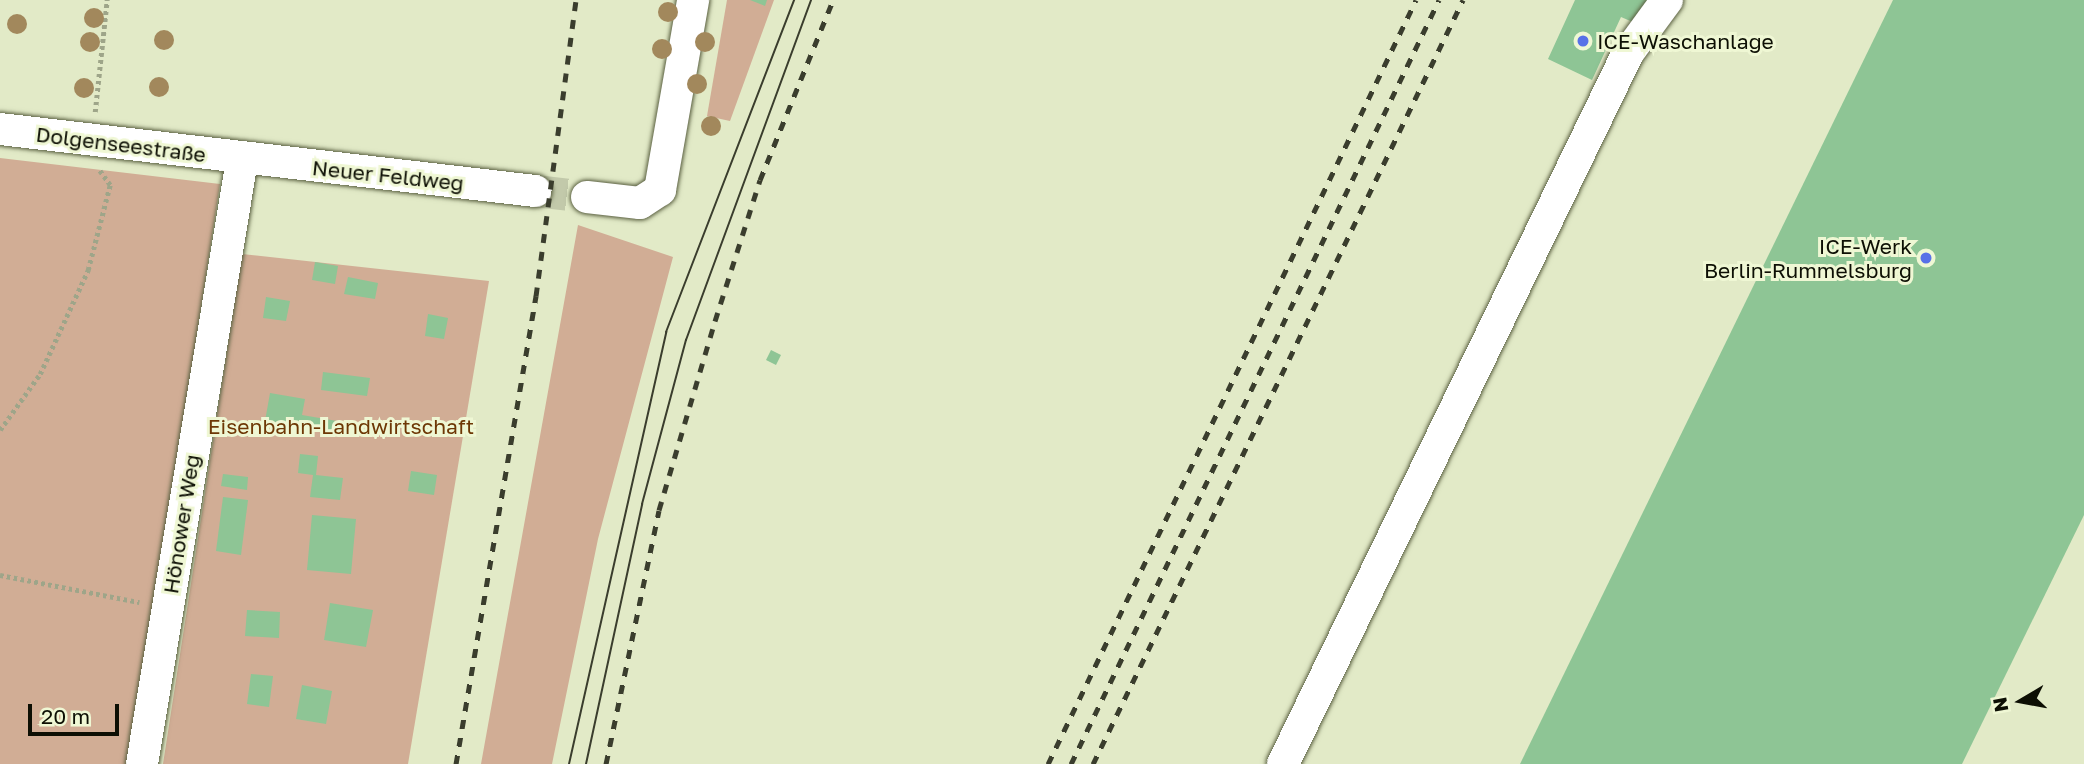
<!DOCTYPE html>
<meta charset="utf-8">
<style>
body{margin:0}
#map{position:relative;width:2084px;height:764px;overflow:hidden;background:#e2eac7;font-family:"Golos Text",sans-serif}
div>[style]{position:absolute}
.green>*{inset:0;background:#d1ad95}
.building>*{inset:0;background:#8ec595}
.minor-tunnel>*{height:32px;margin-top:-16px;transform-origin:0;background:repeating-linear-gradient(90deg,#c2c9aa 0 32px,transparent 0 48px)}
.path>*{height:4.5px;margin-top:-2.25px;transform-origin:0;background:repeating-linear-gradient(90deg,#9ea589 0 3.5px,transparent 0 7px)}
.roads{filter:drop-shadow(0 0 2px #5a6041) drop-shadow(0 0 2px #5a6041)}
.minor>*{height:32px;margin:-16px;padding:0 16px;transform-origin:16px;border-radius:16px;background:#fff}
.tram>*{height:2px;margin:-1px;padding:0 1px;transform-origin:1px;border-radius:1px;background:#3a3d2d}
.rail>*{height:5px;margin-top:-2.5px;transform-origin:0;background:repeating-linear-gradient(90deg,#3a3d2d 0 9px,transparent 0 18px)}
.trees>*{width:20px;height:20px;margin:-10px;border-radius:50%;background:#a2885c}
.dots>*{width:19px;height:19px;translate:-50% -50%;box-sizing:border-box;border:4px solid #eff7d4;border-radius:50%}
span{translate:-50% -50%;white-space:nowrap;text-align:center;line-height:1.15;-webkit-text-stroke:6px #eff7d4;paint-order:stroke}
.poi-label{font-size:21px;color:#0d0f04}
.left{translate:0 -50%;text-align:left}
.right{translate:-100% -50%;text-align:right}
.street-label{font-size:21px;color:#0d0f04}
.park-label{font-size:21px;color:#6d3705}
.north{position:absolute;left:1986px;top:666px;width:70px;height:70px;-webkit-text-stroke:5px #eff7d4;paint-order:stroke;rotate:260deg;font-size:19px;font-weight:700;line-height:28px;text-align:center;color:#0d0f04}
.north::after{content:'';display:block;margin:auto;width:24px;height:32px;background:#0d0f04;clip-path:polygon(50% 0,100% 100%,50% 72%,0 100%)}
.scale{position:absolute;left:28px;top:704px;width:91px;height:32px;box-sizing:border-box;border:4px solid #0d0f04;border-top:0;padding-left:9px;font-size:21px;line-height:24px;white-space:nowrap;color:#0d0f04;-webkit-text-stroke:5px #eff7d4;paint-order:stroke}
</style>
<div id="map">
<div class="green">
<div style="clip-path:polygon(727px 0,774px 0,730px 121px,707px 116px)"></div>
<div style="clip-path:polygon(0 158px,220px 184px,131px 764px,0 764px)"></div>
<div style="clip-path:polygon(578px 225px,673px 257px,598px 539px,552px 764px,481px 764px)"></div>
<div style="clip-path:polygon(242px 254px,489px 281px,408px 764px,163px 764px)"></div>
</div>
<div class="building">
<div style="clip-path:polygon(750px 0,767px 0,765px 6px)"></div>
<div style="clip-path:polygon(1575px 0,1652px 0,1635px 23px,1621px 17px,1592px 80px,1548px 59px)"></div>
<div style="clip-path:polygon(1893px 0,2084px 0,2084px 515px,1962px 764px,1520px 764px)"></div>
<div style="clip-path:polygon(315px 262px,338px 266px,335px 284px,312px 280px)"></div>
<div style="clip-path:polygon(348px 277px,378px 283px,375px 299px,344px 294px)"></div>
<div style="clip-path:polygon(266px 297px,290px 301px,286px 321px,263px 318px)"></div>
<div style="clip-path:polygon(428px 314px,448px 318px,444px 339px,425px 336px)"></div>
<div style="clip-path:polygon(771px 350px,781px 355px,776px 365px,766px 360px)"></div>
<div style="clip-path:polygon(323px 372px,370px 378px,367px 396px,321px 390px)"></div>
<div style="clip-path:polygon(270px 393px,305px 399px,302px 415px,337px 421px,334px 433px,265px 421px)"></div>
<div style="clip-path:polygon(300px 454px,318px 456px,316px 475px,343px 478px,340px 500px,310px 497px,313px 475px,298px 473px)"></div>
<div style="clip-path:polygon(411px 471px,437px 475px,434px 495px,408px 491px)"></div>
<div style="clip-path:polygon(223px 474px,248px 477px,247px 490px,221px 486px)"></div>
<div style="clip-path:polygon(223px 497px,248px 500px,241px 555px,216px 551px)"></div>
<div style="clip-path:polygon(312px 515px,356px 519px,351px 574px,307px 570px)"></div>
<div style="clip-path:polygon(330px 603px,373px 610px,366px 647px,324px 640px)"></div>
<div style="clip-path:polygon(247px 610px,280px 612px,279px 638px,245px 636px)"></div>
<div style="clip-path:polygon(251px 674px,273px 676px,269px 707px,247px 704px)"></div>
<div style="clip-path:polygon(302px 685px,332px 691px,326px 724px,296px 719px)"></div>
</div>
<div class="minor-tunnel">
<div style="left:535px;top:191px;width:52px;rotate:6.6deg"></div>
</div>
<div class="path">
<div style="left:95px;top:112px;width:113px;rotate:-83.9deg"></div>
<div style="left:0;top:430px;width:69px;rotate:-54.5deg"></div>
<div style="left:40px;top:374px;width:115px;rotate:-65.2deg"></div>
<div style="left:88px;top:270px;width:88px;rotate:-75.5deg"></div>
<div style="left:110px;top:185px;width:19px;rotate:-126deg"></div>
<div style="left:0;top:575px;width:142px;rotate:11deg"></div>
</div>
<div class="roads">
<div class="minor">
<div style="left:0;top:129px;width:539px;rotate:6.61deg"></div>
<div style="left:587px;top:197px;width:53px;rotate:6.5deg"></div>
<div style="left:640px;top:203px;width:24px;rotate:-33deg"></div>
<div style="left:660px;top:190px;width:193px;rotate:-80.1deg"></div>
<div style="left:142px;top:764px;width:612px;rotate:-80.6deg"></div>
<div style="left:1283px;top:764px;width:790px;rotate:-64.12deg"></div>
<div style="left:1628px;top:53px;width:66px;rotate:-53.7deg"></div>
</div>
</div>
<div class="tram">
<div style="left:569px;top:764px;width:443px;rotate:-77.3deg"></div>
<div style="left:666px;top:332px;width:356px;rotate:-68.9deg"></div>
<div style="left:586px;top:764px;width:266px;rotate:-77.8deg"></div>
<div style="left:642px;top:504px;width:170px;rotate:-75deg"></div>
<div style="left:686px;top:340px;width:362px;rotate:-69.8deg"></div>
</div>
<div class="rail">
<div style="left:456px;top:764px;width:475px;rotate:-80.3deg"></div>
<div style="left:536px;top:296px;width:299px;rotate:-82.3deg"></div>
<div style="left:606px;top:764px;width:259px;rotate:-78.2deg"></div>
<div style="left:659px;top:510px;width:197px;rotate:-73.5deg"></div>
<div style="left:715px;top:321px;width:148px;rotate:-72.3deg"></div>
<div style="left:760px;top:180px;width:194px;rotate:-67.9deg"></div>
<div style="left:1048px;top:764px;width:848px;rotate:-64.28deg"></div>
<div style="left:1071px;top:764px;width:848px;rotate:-64.28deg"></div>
<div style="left:1093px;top:764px;width:849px;rotate:-64.16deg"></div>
</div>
<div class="trees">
<div style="left:668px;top:12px"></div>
<div style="left:94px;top:18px"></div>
<div style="left:17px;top:24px"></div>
<div style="left:164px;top:40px"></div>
<div style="left:90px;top:42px"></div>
<div style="left:705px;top:42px"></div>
<div style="left:662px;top:49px"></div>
<div style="left:697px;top:84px"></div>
<div style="left:159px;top:87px"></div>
<div style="left:84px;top:88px"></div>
<div style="left:711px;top:126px"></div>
</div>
<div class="dots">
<div style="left:1583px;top:41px;background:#5871e7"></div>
<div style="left:1926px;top:258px;background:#5871e7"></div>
</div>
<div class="poi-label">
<span class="left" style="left:1597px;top:41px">ICE-Waschanlage</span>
<span class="right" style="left:1912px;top:258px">ICE-Werk<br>Berlin-Rummelsburg</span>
</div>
<div class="street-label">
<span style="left:121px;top:144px;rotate:7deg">Dolgenseestraße</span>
<span style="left:388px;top:175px;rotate:6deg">Neuer Feldweg</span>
<span style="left:181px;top:524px;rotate:-81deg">Hönower Weg</span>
</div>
<div class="park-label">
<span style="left:341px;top:426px">Eisenbahn-Landwirtschaft</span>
</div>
<div class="north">N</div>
<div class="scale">20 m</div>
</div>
